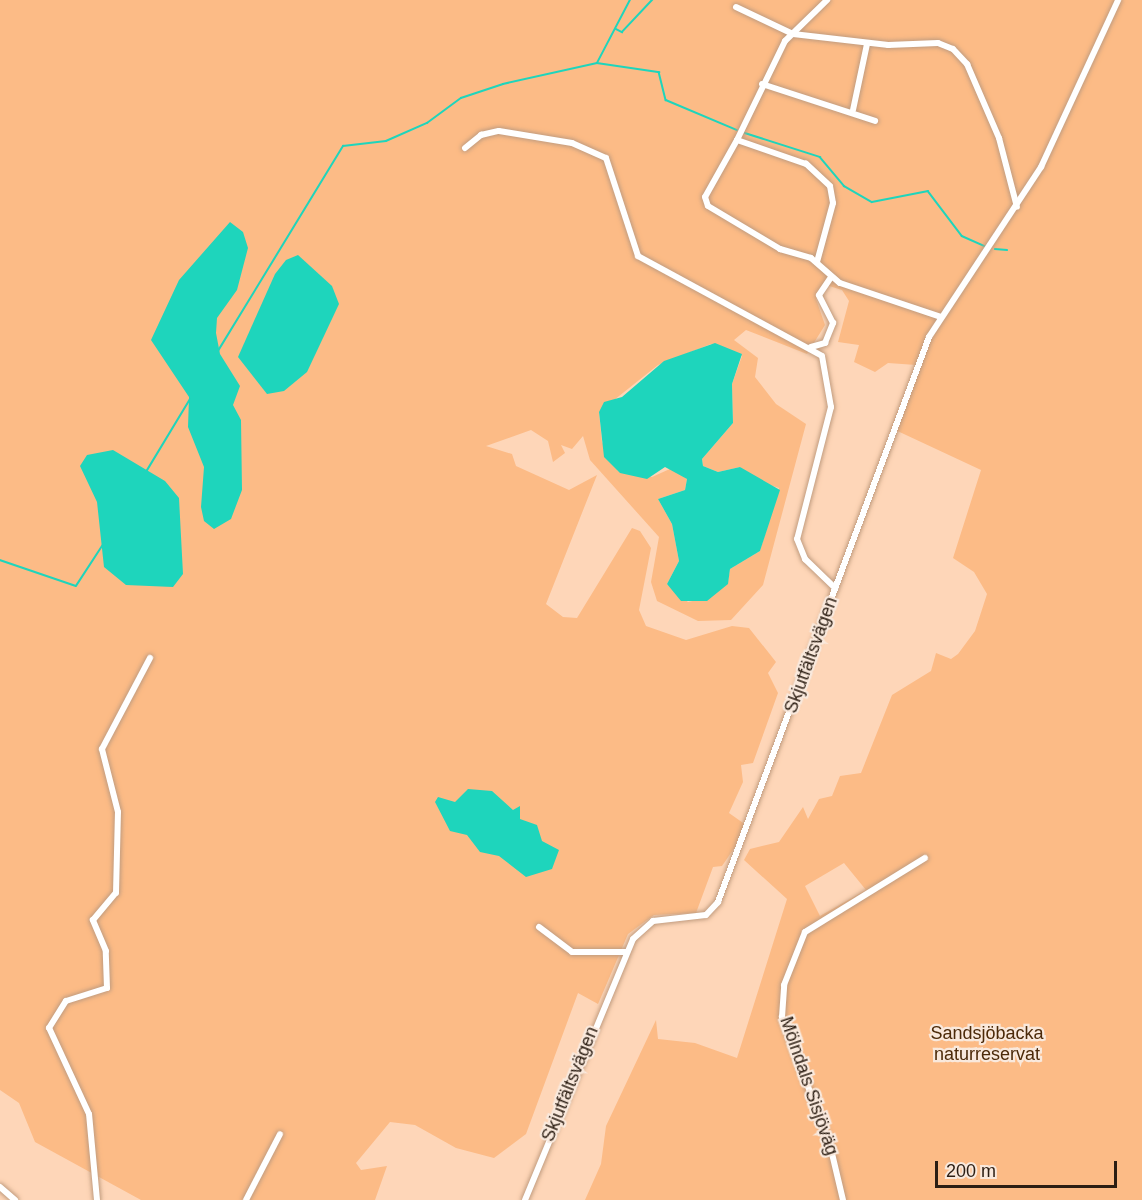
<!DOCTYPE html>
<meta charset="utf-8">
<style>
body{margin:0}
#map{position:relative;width:1142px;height:1200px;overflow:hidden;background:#fed6b8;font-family:Arial,sans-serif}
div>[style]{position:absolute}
.green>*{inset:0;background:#fcbb86}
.water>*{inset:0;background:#1ed5bc}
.stream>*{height:1.5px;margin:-0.75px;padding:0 0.75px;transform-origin:0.75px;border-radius:0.75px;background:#1ed5bc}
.roads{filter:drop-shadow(0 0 2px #c19c7f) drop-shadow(0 0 2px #c19c7f)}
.minor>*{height:6px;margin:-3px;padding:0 3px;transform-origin:3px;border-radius:3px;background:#fff}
span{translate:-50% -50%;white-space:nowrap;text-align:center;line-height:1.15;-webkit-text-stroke:4.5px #f9e9dd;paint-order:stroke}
.street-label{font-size:18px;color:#2c1e13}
.park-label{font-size:18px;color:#4c2a09}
.scale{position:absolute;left:935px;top:1161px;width:182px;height:27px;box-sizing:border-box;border:3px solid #2c1e13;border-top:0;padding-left:8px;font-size:18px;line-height:21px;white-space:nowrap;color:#2c1e13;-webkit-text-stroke:4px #f9e9dd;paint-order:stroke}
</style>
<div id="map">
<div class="green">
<div style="clip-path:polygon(evenodd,0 0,1142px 0,1142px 1200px,585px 1200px,601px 1164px,606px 1126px,656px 1020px,658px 1039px,695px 1043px,737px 1058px,787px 899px,744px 860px,750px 849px,779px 842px,803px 807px,808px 819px,819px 799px,832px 796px,840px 776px,861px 773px,892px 695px,931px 671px,936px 653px,951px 659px,958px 654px,975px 631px,987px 594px,974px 572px,953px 558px,981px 470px,891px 428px,916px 365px,888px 363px,875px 372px,854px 362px,859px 345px,838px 342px,849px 301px,842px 290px,826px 285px,816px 299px,825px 325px,807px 354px,746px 330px,734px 340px,758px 358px,755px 377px,776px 404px,806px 424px,763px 585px,731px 620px,698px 621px,657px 601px,651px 582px,659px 537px,590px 460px,583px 436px,572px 449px,561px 445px,565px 453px,553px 462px,548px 441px,531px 430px,486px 446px,512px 454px,516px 466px,569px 490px,597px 475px,546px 604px,563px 617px,577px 618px,632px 528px,640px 531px,651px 548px,639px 610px,646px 626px,686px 640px,732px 626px,749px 628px,776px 662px,768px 673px,778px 693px,753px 763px,741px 765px,743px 782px,729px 813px,746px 825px,735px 847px,722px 866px,713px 867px,696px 913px,654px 915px,628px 934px,598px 1004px,578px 993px,526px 1134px,494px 1158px,456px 1148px,415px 1125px,390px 1122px,356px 1163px,361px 1170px,387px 1166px,375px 1200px,141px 1200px,35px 1142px,19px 1103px,0 1090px,0 0,711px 344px,742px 356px,732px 384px,733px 423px,702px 459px,703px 466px,718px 472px,740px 467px,754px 480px,779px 488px,760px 551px,730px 569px,728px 582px,711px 597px,688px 602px,667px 584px,679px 561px,672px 524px,658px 499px,685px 490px,687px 479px,672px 468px,652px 477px,618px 471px,602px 442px,599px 412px,658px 365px,711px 344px,0 0,844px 863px,866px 890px,820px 916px,805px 886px,844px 863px)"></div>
</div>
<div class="water">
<div style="clip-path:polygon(230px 222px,243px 232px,248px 248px,237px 290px,217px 318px,216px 333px,220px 354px,240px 386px,233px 405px,241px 420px,242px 490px,231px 519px,214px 529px,204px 521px,201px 507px,204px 467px,188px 427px,189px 397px,151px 340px,179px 280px)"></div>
<div style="clip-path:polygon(298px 255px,332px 286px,339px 304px,307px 372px,284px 391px,267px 394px,238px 357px,275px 274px,286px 260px)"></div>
<div style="clip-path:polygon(715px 343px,742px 354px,732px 384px,733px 423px,702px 459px,703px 466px,718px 472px,740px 467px,780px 490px,760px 551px,730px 569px,728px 584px,707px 601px,681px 601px,667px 584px,679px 561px,672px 524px,658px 499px,685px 490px,687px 479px,665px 467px,647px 479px,620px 473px,604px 457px,599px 412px,604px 402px,622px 397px,664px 361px)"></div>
<div style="clip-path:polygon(113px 450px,165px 481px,179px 498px,183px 574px,173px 587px,126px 585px,104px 567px,97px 502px,80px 466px,87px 455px)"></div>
<div style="clip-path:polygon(468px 789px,492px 791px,513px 810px,520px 806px,520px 819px,537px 825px,542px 841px,559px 850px,552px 869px,526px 877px,499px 856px,480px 852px,467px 835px,450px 831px,435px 802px,438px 797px,455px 802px)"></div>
</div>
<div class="stream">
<div style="left:616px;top:29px;width:7px;rotate:27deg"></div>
<div style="left:622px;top:32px;width:44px;rotate:-46.8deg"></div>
<div style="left:597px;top:63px;width:63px;rotate:8.3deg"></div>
<div style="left:659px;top:72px;width:29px;rotate:76deg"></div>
<div style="left:666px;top:100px;width:77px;rotate:22.9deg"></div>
<div style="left:745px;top:133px;width:79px;rotate:17.7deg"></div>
<div style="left:820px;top:157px;width:38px;rotate:50deg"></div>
<div style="left:844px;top:186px;width:32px;rotate:30deg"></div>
<div style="left:872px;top:202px;width:57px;rotate:-11.1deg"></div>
<div style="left:928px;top:191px;width:56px;rotate:52.9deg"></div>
<div style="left:962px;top:236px;width:27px;rotate:24deg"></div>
<div style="left:995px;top:249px;width:12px;rotate:5deg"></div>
<div style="left:218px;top:351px;width:240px;rotate:-58.6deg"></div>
<div style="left:343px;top:146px;width:43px;rotate:-6.6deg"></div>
<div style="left:386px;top:141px;width:45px;rotate:-23.7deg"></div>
<div style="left:427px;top:123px;width:42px;rotate:-36.3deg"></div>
<div style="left:461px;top:98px;width:44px;rotate:-18.4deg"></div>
<div style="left:503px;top:84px;width:96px;rotate:-12.6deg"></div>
<div style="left:597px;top:63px;width:71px;rotate:-62.4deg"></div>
<div style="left:146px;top:472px;width:85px;rotate:-58.9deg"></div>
<div style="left:0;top:560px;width:80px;rotate:18.9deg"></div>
<div style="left:76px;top:586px;width:51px;rotate:-56.9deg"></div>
</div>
<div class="roads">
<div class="minor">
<div style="left:736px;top:7px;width:63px;rotate:25.3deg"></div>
<div style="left:793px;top:34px;width:96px;rotate:6.6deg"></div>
<div style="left:888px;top:45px;width:50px;rotate:-2.3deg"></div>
<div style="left:938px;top:43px;width:16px;rotate:22deg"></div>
<div style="left:953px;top:49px;width:21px;rotate:47deg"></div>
<div style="left:967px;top:64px;width:81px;rotate:66.6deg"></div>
<div style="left:999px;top:138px;width:71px;rotate:75.4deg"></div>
<div style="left:762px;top:84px;width:119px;rotate:18.1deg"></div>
<div style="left:853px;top:110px;width:67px;rotate:-78deg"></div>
<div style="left:737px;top:140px;width:110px;rotate:-64.1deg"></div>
<div style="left:785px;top:41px;width:59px;rotate:-44.3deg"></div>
<div style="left:465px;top:148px;width:21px;rotate:-39deg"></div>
<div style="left:481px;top:135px;width:18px;rotate:-13deg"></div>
<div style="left:499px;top:131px;width:74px;rotate:9.3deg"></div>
<div style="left:572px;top:143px;width:37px;rotate:24deg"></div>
<div style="left:606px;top:158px;width:103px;rotate:71.9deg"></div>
<div style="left:638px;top:256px;width:209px;rotate:28.5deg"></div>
<div style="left:822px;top:356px;width:52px;rotate:80deg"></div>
<div style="left:831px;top:407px;width:136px;rotate:104.4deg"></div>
<div style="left:797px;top:539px;width:22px;rotate:68deg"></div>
<div style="left:805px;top:559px;width:42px;rotate:44deg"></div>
<div style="left:817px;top:262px;width:61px;rotate:-74.8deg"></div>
<div style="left:833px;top:203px;width:17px;rotate:-100deg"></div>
<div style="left:830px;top:186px;width:33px;rotate:-137deg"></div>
<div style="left:806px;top:164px;width:73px;rotate:-160.8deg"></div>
<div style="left:737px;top:140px;width:65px;rotate:119.3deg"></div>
<div style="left:705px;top:197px;width:9px;rotate:72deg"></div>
<div style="left:708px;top:206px;width:84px;rotate:30.8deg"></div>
<div style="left:780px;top:249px;width:32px;rotate:16deg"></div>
<div style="left:811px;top:258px;width:38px;rotate:41deg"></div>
<div style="left:840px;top:283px;width:107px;rotate:18.6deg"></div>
<div style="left:811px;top:347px;width:15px;rotate:-16deg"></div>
<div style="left:825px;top:343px;width:22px;rotate:-68deg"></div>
<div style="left:833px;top:323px;width:31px;rotate:-117deg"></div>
<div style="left:819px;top:295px;width:22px;rotate:-56deg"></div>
<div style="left:539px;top:927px;width:41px;rotate:37.1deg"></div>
<div style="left:572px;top:952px;width:54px"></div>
<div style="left:0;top:1187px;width:20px;rotate:41deg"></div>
<div style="left:97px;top:1200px;width:86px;rotate:-95.3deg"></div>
<div style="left:89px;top:1114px;width:95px;rotate:-114.9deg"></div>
<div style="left:49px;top:1028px;width:32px;rotate:-58deg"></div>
<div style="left:66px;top:1001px;width:43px;rotate:-17.6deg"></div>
<div style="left:107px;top:988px;width:37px;rotate:-92deg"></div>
<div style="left:106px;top:951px;width:34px;rotate:-113deg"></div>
<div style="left:93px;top:920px;width:35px;rotate:-50deg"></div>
<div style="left:116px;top:893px;width:81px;rotate:-88.6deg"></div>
<div style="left:118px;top:812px;width:65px;rotate:-104.3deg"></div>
<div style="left:102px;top:749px;width:103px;rotate:-62.2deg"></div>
<div style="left:246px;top:1200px;width:74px;rotate:-62.7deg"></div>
<div style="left:525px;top:1200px;width:282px;rotate:-67.5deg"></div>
<div style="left:633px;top:939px;width:27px;rotate:-42deg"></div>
<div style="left:653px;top:921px;width:53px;rotate:-6.5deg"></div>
<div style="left:706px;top:915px;width:18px;rotate:-47deg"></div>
<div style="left:718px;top:902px;width:603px;rotate:-69.52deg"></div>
<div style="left:929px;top:337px;width:204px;rotate:-56.6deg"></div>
<div style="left:1041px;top:167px;width:184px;rotate:-65.2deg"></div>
<div style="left:843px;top:1200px;width:57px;rotate:-103.3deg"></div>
<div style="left:830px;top:1145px;width:137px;rotate:-110.6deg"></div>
<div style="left:782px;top:1017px;width:32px;rotate:-86deg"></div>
<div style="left:784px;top:985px;width:57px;rotate:-68.4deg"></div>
<div style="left:805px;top:932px;width:141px;rotate:-31.7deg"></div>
</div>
</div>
<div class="street-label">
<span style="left:811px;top:655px;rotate:-70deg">Skjutfältsvägen</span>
<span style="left:570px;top:1084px;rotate:-68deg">Skjutfältsvägen</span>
<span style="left:809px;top:1086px;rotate:71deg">Mölndals Sisjöväg</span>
</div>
<div class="park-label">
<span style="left:987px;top:1044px">Sandsjöbacka<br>naturreservat</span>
</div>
<div class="scale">200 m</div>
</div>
